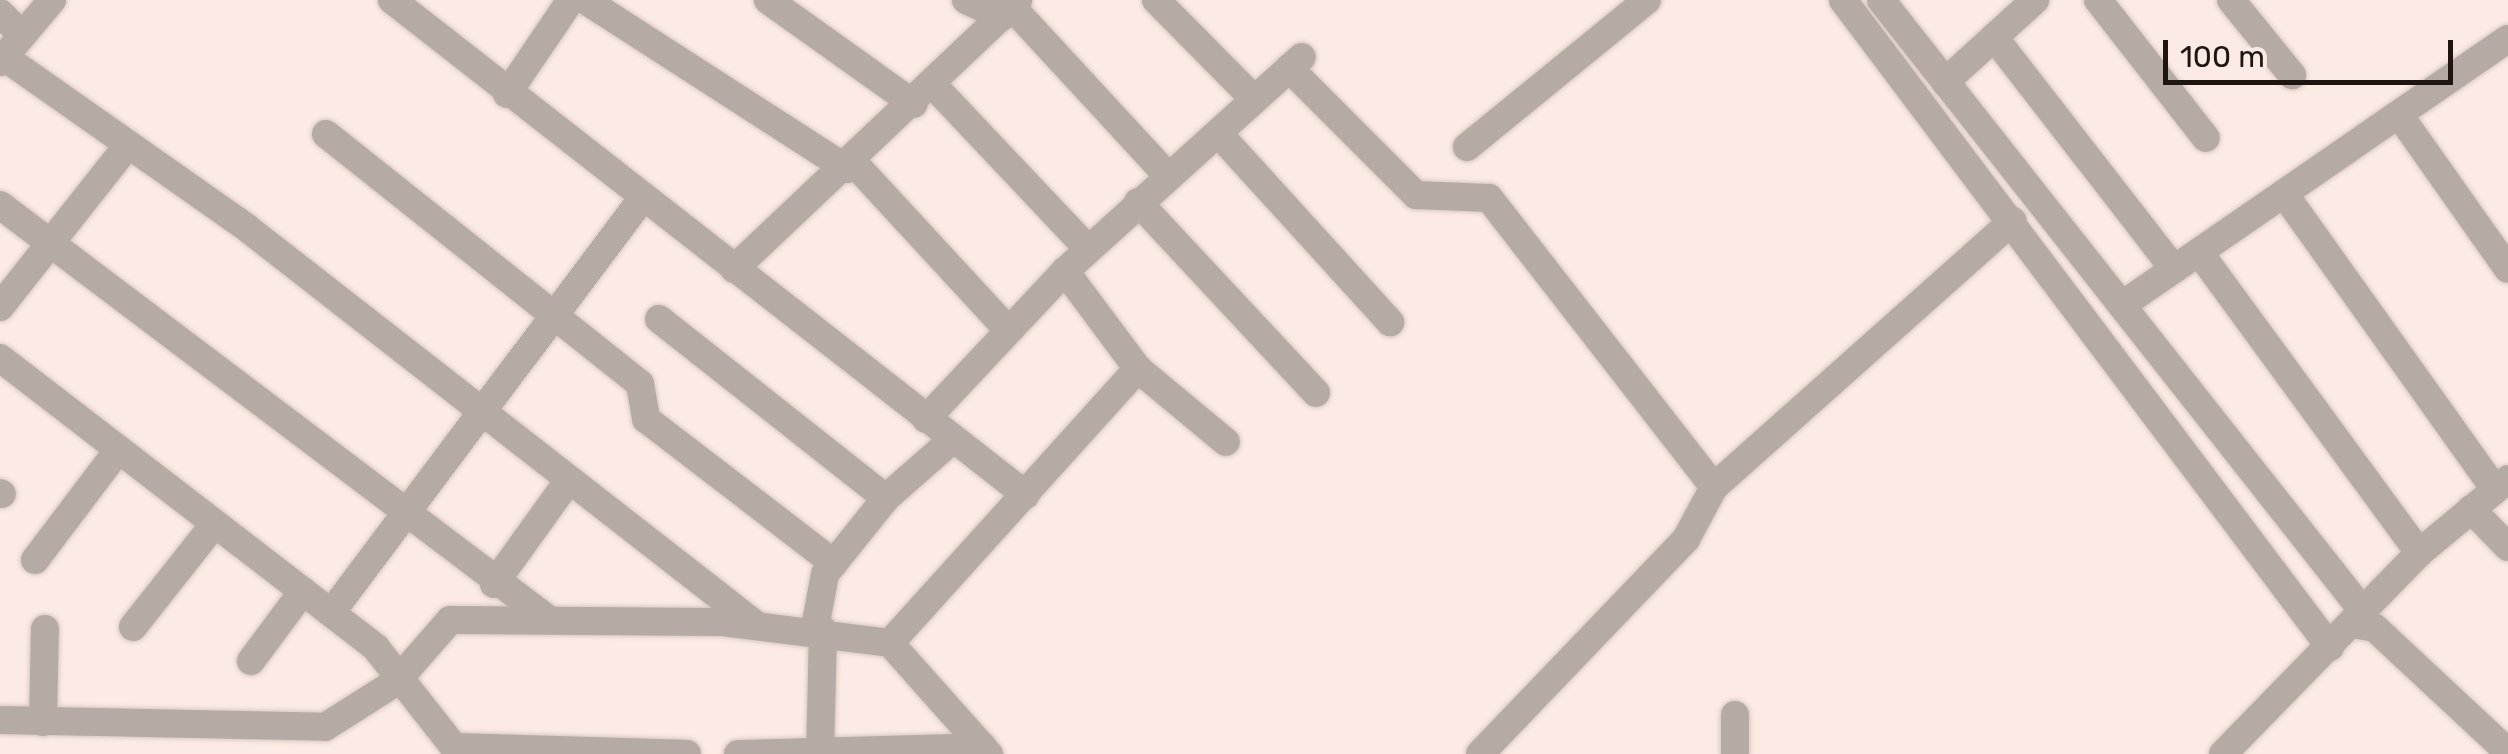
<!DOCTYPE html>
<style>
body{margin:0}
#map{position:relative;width:2508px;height:754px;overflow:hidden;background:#fcebe4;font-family:Rubik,sans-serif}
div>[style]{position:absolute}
.roads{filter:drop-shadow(0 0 2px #d9c9c2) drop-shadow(0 0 2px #d9c9c2)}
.minor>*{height:28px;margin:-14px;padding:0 14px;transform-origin:14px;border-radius:14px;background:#b6aaa5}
span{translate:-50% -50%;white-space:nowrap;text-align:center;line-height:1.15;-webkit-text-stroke:8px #fcebe4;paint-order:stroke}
.scale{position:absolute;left:2163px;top:40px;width:290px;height:45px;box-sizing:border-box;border:5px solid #1f1611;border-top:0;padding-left:12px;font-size:30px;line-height:35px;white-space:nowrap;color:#1f1611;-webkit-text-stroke:8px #fcebe4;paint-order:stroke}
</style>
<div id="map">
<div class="roads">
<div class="minor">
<div style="left:392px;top:0;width:804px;rotate:37.98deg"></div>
<div style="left:585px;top:0;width:312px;rotate:32.8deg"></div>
<div style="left:768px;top:0;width:179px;rotate:35.5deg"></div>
<div style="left:966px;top:0;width:40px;rotate:25deg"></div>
<div style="left:1156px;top:0;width:136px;rotate:45.3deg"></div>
<div style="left:1843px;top:0;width:810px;rotate:53.03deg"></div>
<div style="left:1881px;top:0;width:777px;rotate:51.74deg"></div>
<div style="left:2098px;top:0;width:175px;rotate:52deg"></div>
<div style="left:2231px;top:0;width:97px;rotate:50.9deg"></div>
<div style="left:1012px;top:7px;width:229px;rotate:47.3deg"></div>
<div style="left:0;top:13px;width:31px;rotate:45deg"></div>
<div style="left:1994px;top:37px;width:294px;rotate:52.2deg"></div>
<div style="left:4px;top:57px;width:297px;rotate:35.1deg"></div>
<div style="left:247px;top:228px;width:644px;rotate:37.94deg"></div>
<div style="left:0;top:62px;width:81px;rotate:-50deg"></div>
<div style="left:1289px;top:68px;width:180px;rotate:45deg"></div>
<div style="left:1416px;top:195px;width:73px;rotate:2.4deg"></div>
<div style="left:1489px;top:198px;width:366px;rotate:52.1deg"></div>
<div style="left:1945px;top:82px;width:122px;rotate:-42.3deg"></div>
<div style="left:934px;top:86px;width:224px;rotate:46.6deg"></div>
<div style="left:507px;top:94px;width:114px;rotate:-55.8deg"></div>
<div style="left:2400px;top:116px;width:187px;rotate:54.8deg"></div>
<div style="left:1218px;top:133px;width:256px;rotate:47.7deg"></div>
<div style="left:326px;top:134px;width:401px;rotate:38.5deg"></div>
<div style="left:640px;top:384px;width:36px;rotate:80deg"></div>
<div style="left:646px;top:419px;width:237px;rotate:37.5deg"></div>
<div style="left:1467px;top:147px;width:232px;rotate:-39.2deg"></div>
<div style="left:853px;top:162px;width:227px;rotate:47.3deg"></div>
<div style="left:2285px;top:195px;width:361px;rotate:54.5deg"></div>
<div style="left:1138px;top:202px;width:261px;rotate:47deg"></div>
<div style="left:0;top:205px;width:687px;rotate:37.07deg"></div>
<div style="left:2199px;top:252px;width:373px;rotate:53.8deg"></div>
<div style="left:734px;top:269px;width:391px;rotate:-43.4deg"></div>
<div style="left:1065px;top:271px;width:122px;rotate:53.3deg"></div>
<div style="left:2122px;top:305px;width:469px;rotate:-34.6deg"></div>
<div style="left:0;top:307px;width:206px;rotate:-51.7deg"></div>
<div style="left:659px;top:319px;width:289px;rotate:38.3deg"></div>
<div style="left:0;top:358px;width:475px;rotate:37.6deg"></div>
<div style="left:376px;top:648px;width:126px;rotate:51.8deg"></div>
<div style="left:454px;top:747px;width:233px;rotate:1.7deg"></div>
<div style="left:926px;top:419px;width:203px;rotate:-46.8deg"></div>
<div style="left:1065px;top:271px;width:319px;rotate:-42.1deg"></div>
<div style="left:0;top:493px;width:2px;rotate:27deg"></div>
<div style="left:2471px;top:509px;width:53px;rotate:45.8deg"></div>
<div style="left:35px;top:560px;width:134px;rotate:-52.9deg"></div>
<div style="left:494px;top:584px;width:128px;rotate:-54.2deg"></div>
<div style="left:331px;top:613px;width:516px;rotate:-53.11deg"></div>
<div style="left:2351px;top:624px;width:24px;rotate:9deg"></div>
<div style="left:2375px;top:628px;width:182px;rotate:43deg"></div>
<div style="left:133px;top:627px;width:127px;rotate:-51.7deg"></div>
<div style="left:815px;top:628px;width:55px;rotate:-79.5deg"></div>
<div style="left:825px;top:574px;width:97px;rotate:-51.2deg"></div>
<div style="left:886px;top:498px;width:88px;rotate:-41.3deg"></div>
<div style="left:890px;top:643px;width:370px;rotate:-47.9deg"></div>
<div style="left:1138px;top:369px;width:114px;rotate:39.7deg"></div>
<div style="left:251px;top:661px;width:87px;rotate:-53.4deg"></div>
<div style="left:0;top:720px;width:325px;rotate:1.2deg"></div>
<div style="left:325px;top:727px;width:84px;rotate:-32.4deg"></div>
<div style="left:396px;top:682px;width:82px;rotate:-48.9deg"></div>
<div style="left:450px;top:620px;width:272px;rotate:0.4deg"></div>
<div style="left:722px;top:622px;width:169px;rotate:7.1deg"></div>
<div style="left:890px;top:643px;width:149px;rotate:48.3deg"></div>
<div style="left:43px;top:722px;width:93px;rotate:-88.8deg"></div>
<div style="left:738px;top:754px;width:245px;rotate:-1.6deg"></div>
<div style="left:820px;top:754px;width:124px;rotate:-88.6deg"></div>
<div style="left:1480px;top:754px;width:298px;rotate:-46.2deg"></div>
<div style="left:1686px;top:539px;width:59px;rotate:-61.7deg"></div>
<div style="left:1714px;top:487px;width:400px;rotate:-41.7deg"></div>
<div style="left:1735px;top:754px;width:39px;rotate:-90deg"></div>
<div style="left:2223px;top:754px;width:281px;rotate:-45.7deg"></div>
<div style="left:2419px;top:553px;width:116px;rotate:-39.7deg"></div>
</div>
</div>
<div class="scale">100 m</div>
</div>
